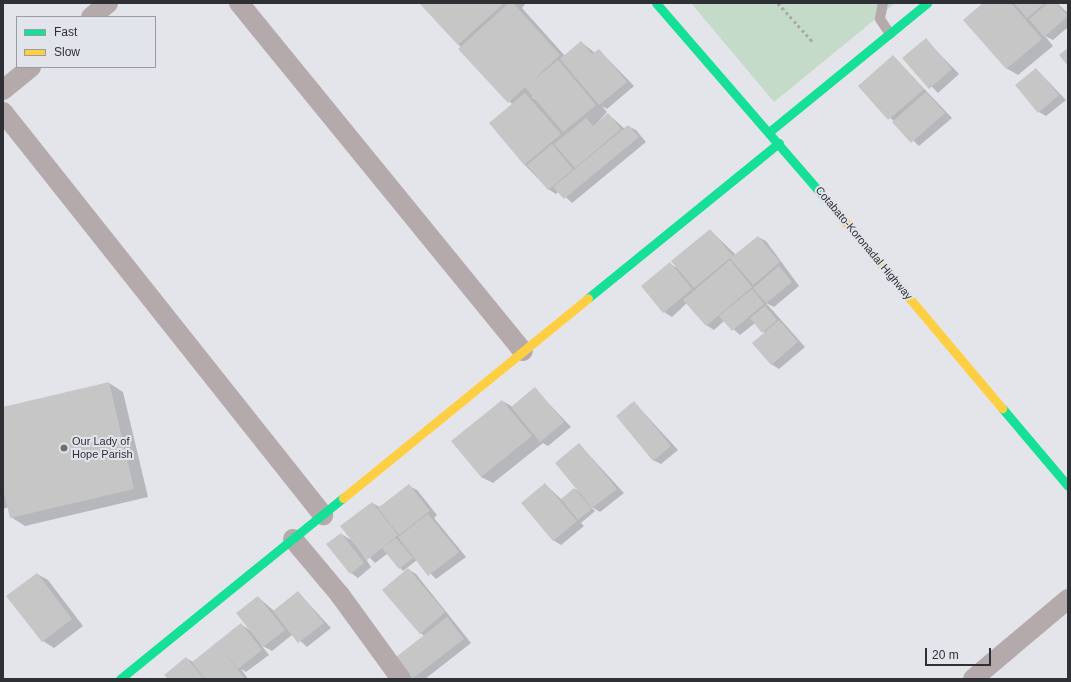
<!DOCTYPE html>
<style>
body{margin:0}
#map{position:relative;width:1071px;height:682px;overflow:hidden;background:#e4e5ea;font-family:Arial,sans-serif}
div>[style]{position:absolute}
.green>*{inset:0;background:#c3dbc8}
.shadow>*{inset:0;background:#0003}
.building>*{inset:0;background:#c7c6c7}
.path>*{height:2.5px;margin-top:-1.25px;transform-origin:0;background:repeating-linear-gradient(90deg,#aea7aa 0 3px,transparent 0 6px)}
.lane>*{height:10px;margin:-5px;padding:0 5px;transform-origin:5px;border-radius:5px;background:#b4a9ab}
.street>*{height:20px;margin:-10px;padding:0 10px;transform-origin:10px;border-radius:10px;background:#b4a9ab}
.fast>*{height:9px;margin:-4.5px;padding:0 4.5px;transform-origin:4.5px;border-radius:4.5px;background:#16e098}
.slow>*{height:9px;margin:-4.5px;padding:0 4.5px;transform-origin:4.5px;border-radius:4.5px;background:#ffcf43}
.dots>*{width:11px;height:11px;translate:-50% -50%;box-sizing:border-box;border:2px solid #e2e4ec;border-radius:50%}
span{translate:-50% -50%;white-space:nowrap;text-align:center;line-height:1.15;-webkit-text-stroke:4px #e2e4ec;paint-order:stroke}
.street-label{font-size:11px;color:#2f3033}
.poi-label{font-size:11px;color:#2f3033}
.left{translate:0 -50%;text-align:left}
.frame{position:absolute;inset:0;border:4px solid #2f3033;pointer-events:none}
.legend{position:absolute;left:16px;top:16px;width:140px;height:52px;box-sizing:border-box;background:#e2e4ec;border:1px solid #9a9ca2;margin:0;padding:5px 7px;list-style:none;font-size:12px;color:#2f3033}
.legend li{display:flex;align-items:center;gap:8px;height:20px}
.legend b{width:20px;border:1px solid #9a9ca2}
.scale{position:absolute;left:925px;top:648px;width:66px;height:18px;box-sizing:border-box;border:2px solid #2f3033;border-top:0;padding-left:5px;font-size:12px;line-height:14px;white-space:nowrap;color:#2f3033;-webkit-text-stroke:3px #e2e4ec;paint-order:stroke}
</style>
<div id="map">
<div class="green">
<div style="clip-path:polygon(691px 3px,895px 3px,774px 102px)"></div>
</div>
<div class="shadow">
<div style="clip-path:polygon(evenodd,421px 3px,526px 3px,522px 8px,565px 56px,581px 42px,595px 53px,599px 50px,634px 86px,607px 109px,602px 106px,607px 112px,595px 125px,608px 114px,625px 129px,628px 126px,636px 130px,646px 142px,572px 203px,559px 191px,556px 194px,548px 189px,524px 164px,513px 105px,421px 3px,534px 96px,538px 101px,532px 97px,534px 96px)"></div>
<div style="clip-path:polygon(984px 3px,1057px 3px,1068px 13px,1068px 27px,1053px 40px,1045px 36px,1053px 46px,1018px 75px,1006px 68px)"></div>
<div style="clip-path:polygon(926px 40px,959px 74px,938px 93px,904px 58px)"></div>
<div style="clip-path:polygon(893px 56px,952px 118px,919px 146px,859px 87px)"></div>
<div style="clip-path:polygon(1036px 69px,1066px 100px,1046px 116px,1039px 112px)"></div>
<div style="clip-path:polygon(710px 230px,736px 255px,758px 237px,766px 241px,799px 286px,774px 307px,766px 303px,805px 347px,779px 369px,771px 364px,765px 333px,755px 323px,740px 335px,724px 321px,714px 330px,706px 325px,687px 303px,672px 317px,664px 312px,670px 264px,678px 268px)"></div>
<div style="clip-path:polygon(109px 383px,123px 392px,148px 497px,25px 526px,11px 517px,8px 507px,3px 509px,3px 408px)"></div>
<div style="clip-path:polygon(535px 389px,571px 427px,548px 446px,543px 443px,493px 483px,481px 477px,502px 401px,513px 407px)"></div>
<div style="clip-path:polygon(634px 402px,678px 450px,661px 464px,653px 460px)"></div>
<div style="clip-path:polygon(579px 444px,624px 493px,600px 512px,590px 506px,595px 511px,581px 523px,584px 526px,561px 545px,553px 540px,545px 484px,562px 500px,575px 489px,581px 493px)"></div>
<div style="clip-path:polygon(409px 486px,417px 490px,437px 515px,434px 518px,466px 557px,436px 579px,417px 560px,403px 571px,387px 554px,375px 563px,356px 544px,371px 567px,358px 578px,351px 573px,341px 534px,353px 541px,372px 503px,380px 507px)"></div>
<div style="clip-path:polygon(408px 569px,416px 574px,471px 643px,425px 679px,407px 679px,425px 636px,420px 633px)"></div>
<div style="clip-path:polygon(37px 574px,48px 580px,83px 626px,54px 648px,43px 641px)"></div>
<div style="clip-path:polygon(298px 592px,331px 628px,307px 647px,293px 634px,272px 651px,261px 645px,269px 655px,246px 672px,241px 669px,248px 679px,169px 679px,186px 658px,193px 662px,241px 624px,251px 631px,258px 597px,274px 611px)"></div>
</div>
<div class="building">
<div style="clip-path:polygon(419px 3px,504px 3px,458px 45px)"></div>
<div style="clip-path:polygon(509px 3px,513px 3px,560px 55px,531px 82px,558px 60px,596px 105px,563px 132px,525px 87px,508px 103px,458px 49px)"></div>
<div style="clip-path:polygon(983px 3px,1011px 3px,1042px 39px,1006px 69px,963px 20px)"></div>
<div style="clip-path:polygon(1014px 3px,1045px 3px,1027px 18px)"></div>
<div style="clip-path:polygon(1048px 3px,1056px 3px,1068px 16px,1044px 37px,1029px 19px)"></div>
<div style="clip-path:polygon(926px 38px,952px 69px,929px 89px,902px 58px)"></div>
<div style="clip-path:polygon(581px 41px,592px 54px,599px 49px,627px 82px,599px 105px,560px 59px)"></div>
<div style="clip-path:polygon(1068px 48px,1068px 66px,1059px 55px)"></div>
<div style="clip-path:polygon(893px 55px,924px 89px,888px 120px,858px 86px)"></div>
<div style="clip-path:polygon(1036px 68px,1059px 95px,1038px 113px,1015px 85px)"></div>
<div style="clip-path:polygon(926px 92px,945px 113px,911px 143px,892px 122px)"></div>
<div style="clip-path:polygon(525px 93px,561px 134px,524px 165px,489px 123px)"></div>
<div style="clip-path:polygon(608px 113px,621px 129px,575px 168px,554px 144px,586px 118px,593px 126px)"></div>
<div style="clip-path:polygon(628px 125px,639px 137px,564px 199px,553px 187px)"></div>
<div style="clip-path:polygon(552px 144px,573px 169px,548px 190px,527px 165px)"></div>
<div style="clip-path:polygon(710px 229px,733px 256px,758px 236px,780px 262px,753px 285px,730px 258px,694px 288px,671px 261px)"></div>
<div style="clip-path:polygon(730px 260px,752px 287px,706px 326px,683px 300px)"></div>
<div style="clip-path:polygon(670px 262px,692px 289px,663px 313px,641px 286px)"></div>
<div style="clip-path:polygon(779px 266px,792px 282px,766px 303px,753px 288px)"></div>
<div style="clip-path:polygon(752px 289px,764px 304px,732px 331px,719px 316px)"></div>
<div style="clip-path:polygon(765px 306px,777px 320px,762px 333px,750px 318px)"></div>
<div style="clip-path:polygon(779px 320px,798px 342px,771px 365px,752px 343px)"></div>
<div style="clip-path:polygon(109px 382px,134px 489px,10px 518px,3px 489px,3px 407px)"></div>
<div style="clip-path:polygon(535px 387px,564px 422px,540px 442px,511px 407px)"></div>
<div style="clip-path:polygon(502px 400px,532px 436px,481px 477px,451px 441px)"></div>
<div style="clip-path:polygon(634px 401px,671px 446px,653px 461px,616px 416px)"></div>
<div style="clip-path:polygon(579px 443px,617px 489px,592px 508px,555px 463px)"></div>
<div style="clip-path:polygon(545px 483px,577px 521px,553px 541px,521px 503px)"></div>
<div style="clip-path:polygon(409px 484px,430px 511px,399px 535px,378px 508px)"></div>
<div style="clip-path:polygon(574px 488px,592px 509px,578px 520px,561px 499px)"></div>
<div style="clip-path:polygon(372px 502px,398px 535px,367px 560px,340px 526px)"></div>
<div style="clip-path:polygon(428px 514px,459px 552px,428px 576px,398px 537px)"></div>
<div style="clip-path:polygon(341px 533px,364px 563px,350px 574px,326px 544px)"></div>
<div style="clip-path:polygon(396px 538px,413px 558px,399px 569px,382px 548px)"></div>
<div style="clip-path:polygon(408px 568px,445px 612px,420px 634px,382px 590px)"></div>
<div style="clip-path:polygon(37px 573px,72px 619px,42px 642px,6px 596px)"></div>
<div style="clip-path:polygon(298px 591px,324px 623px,298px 643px,273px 611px)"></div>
<div style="clip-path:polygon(258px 596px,285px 630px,263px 647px,236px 613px)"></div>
<div style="clip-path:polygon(447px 617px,464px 639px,412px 679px,405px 679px,391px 661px)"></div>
<div style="clip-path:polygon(241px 623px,262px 650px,238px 669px,219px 646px,245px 679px,205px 679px,192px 662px)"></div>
<div style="clip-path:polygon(186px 657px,204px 679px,168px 679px,164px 675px)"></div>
</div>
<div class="path">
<div style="left:778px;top:3px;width:52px;rotate:48.1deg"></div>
</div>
<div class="lane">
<div style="left:883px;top:3px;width:16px;rotate:101deg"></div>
<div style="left:880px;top:19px;width:18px;rotate:56deg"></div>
</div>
<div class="street">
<div style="left:239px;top:3px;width:449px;rotate:50.8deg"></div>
<div style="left:91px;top:17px;width:22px;rotate:-39deg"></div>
<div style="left:3px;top:90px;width:36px;rotate:-39deg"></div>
<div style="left:3px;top:112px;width:515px;rotate:51.55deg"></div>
<div style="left:293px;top:539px;width:73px;rotate:50deg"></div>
<div style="left:340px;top:595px;width:104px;rotate:54deg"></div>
<div style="left:973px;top:679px;width:124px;rotate:-40.1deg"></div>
</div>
<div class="fast">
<div style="left:656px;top:3px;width:275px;rotate:49.1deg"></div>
<div style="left:769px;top:132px;width:204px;rotate:-39.2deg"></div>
<div style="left:588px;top:298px;width:246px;rotate:-39.1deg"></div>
<div style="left:1002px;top:408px;width:102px;rotate:49.8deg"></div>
<div style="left:120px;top:679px;width:287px;rotate:-39.1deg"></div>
</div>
<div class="slow">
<div style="left:836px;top:211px;width:258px;rotate:49.9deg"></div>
<div style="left:343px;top:498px;width:316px;rotate:-39.2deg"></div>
</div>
<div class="dots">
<div style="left:64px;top:448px;background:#6e6f73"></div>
</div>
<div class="street-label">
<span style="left:864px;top:243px;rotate:50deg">Cotabato-Koronadal Highway</span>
</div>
<div class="poi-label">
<span class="left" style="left:72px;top:448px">Our Lady of<br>Hope Parish</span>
</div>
<div class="frame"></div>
<ul class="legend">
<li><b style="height:5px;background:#16e098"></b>Fast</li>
<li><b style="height:5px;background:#ffcf43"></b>Slow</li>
</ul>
<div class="scale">20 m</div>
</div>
